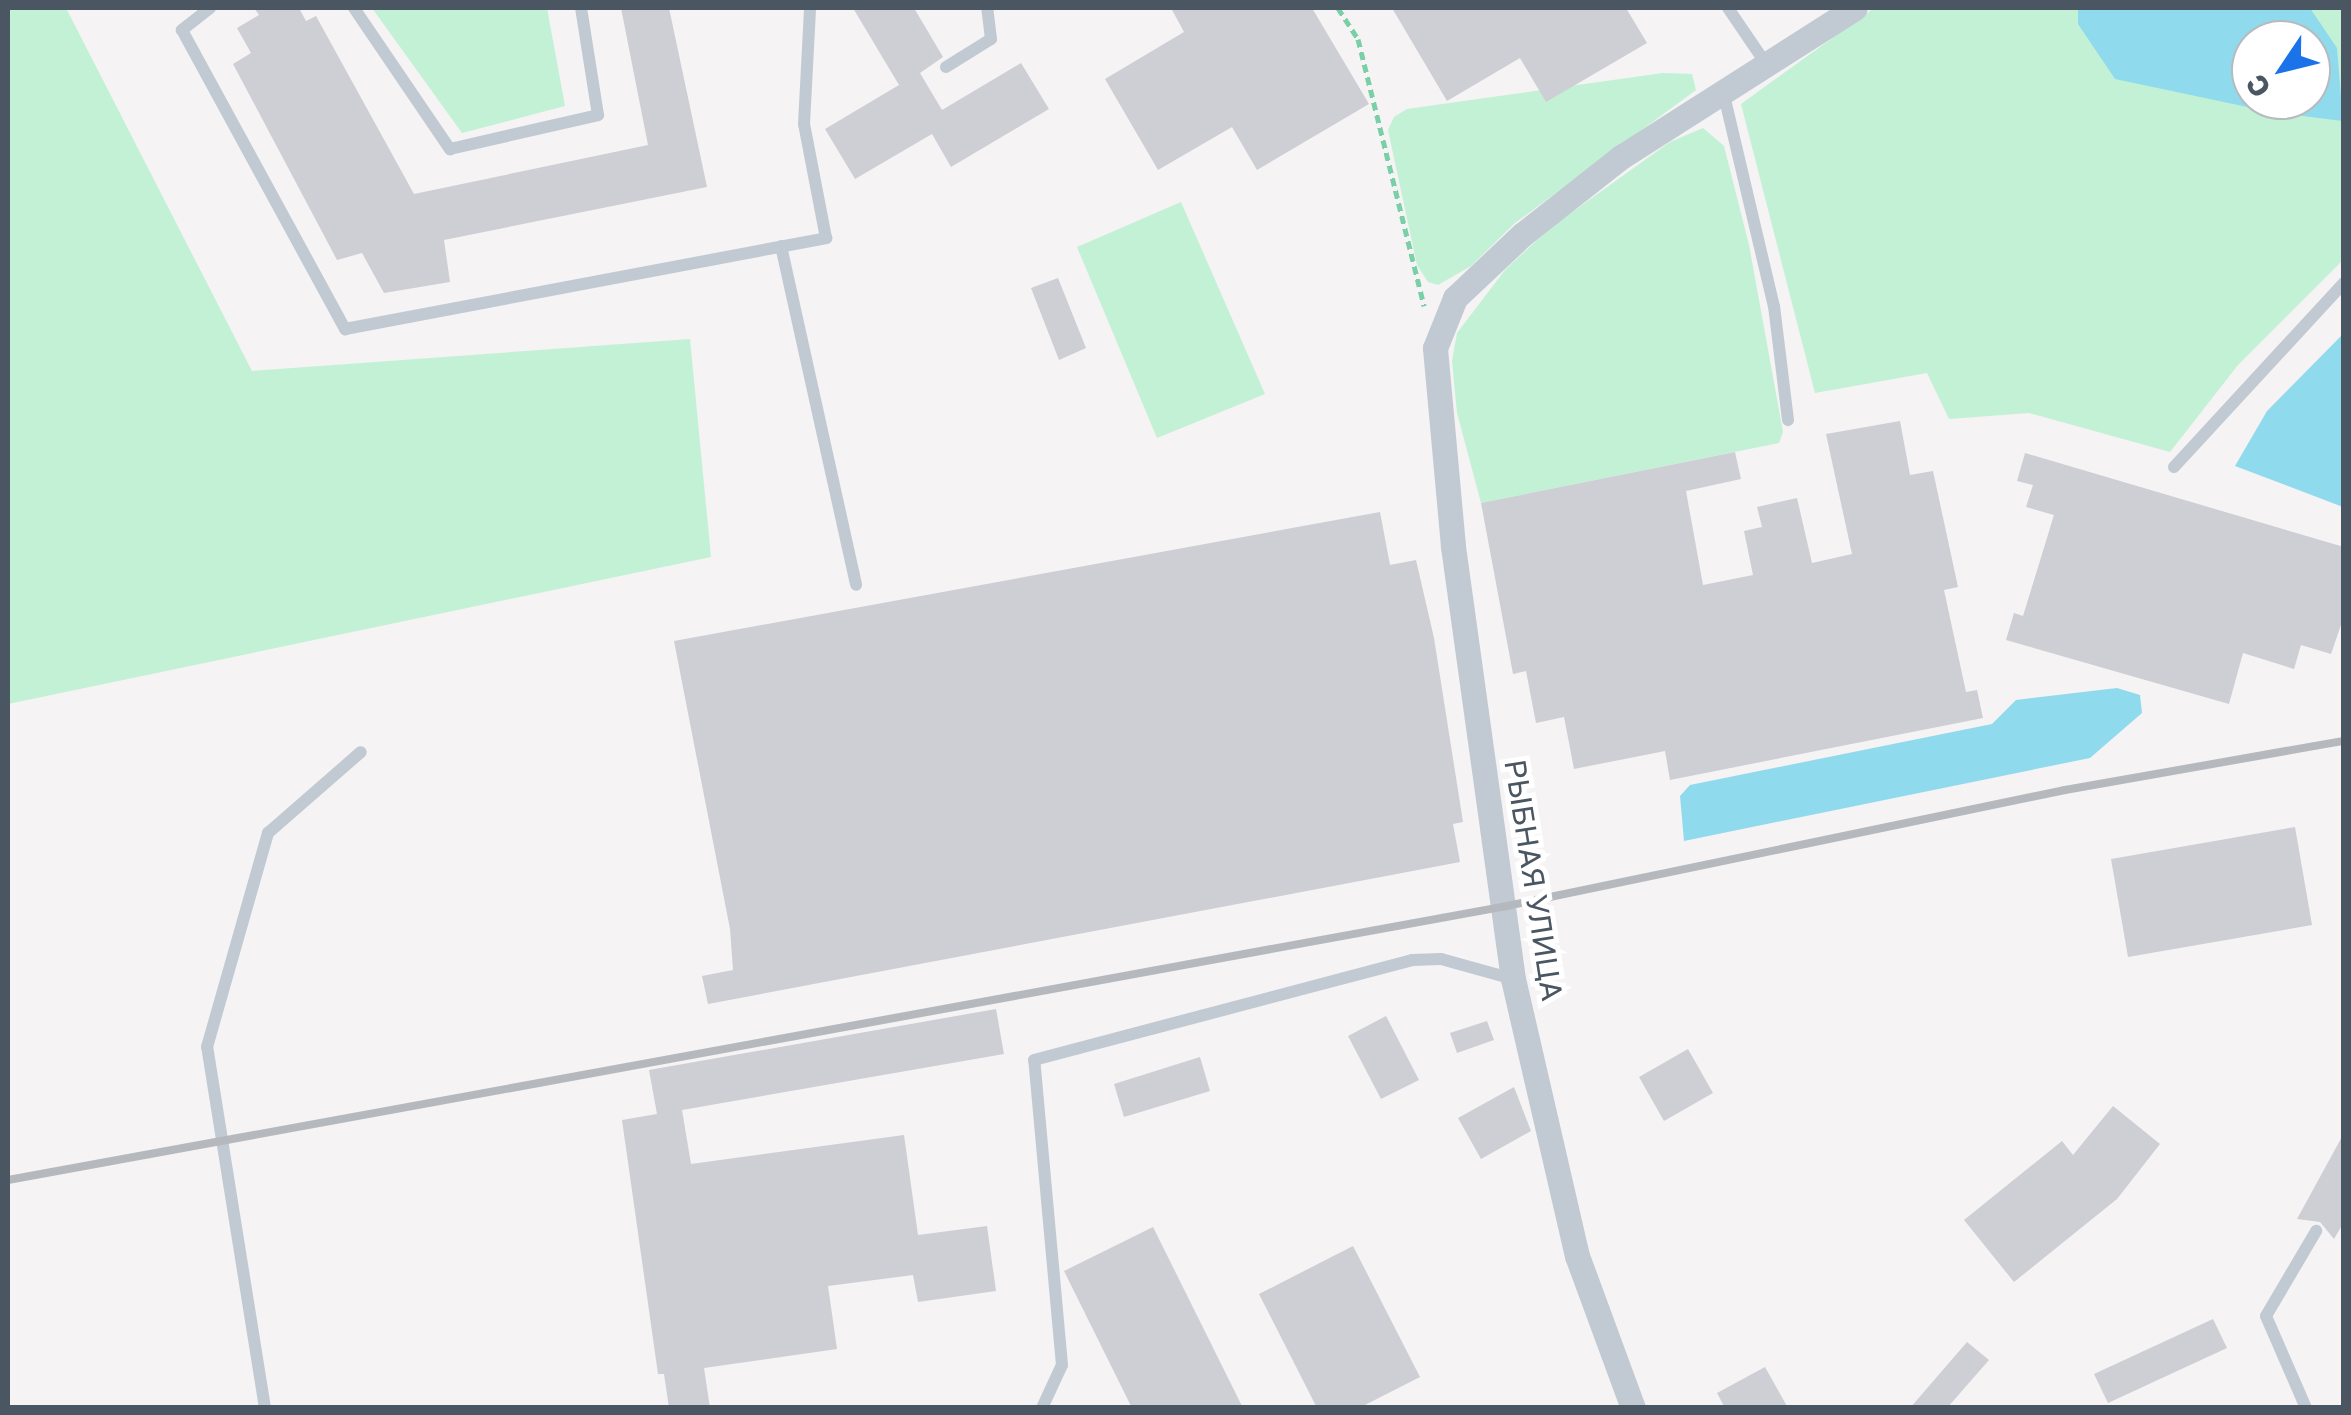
<!DOCTYPE html>
<meta charset="utf-8">
<style>
body{margin:0}
#map{position:relative;width:2351px;height:1415px;overflow:hidden;background:#f5f3f3;font-family:"Golos Text",sans-serif}
div>[style]{position:absolute}
.green>*{inset:0;background:#c3f1d5}
.water>*{inset:0;background:#90daee}
.building>*{inset:0;background:#cdcfd5}
.path>*{height:5px;margin-top:-2.5px;transform-origin:0;background:repeating-linear-gradient(90deg,#7ad0a6 0 8px,transparent 0 13px)}
.service>*{height:12px;margin:-6px;padding:0 6px;transform-origin:6px;border-radius:6px;background:#c1cad2}
.minor>*{height:25px;margin:-12.5px;padding:0 12.5px;transform-origin:12.5px;border-radius:12.5px;background:#c1cad2}
.rail>*{height:8px;margin:-4px;padding:0 4px;transform-origin:4px;border-radius:4px;background:#b5b8bd}
span{translate:-50% -50%;white-space:nowrap;text-align:center;line-height:1.15;-webkit-text-stroke:10px #fff;paint-order:stroke}
.street-label{font-size:30px;color:#4a5661}
.frame{position:absolute;inset:0;border:10px solid #4a5661;pointer-events:none}
.north{position:absolute;left:2231px;top:20px;width:100px;height:100px;box-sizing:border-box;background:#fff;border:2px solid #b7bbc0;border-radius:50%;rotate:235deg;font-size:28px;font-weight:700;line-height:40px;text-align:center;color:#4a5661}
.north::after{content:'';display:block;margin:auto;width:35px;height:45px;background:#1a73e8;clip-path:polygon(50% 0,100% 100%,50% 72%,0 100%)}
</style>
<div id="map">
<div class="green">
<div style="clip-path:polygon(8px 8px,66px 8px,252px 371px,690px 339px,711px 557px,8px 704px)"></div>
<div style="clip-path:polygon(372px 8px,547px 8px,565px 106px,462px 133px)"></div>
<div style="clip-path:polygon(evenodd,1874px 8px,2343px 8px,2343px 260px,2238px 365px,2170px 452px,2029px 413px,1949px 419px,1927px 373px,1815px 393px,1741px 104px,1874px 8px,2251px 40px,2311px 40px,2311px 100px,2251px 100px,2251px 40px)"></div>
<div style="clip-path:polygon(1663px 73px,1692px 74px,1696px 90px,1515px 223px,1471px 266px,1438px 285px,1428px 282px,1417px 265px,1388px 130px,1394px 117px,1407px 109px)"></div>
<div style="clip-path:polygon(1703px 128px,1724px 146px,1749px 245px,1783px 432px,1779px 443px,1481px 503px,1457px 413px,1452px 361px,1457px 333px,1505px 270px,1550px 228px,1670px 142px)"></div>
<div style="clip-path:polygon(1181px 202px,1265px 394px,1157px 438px,1077px 247px)"></div>
</div>
<div class="water">
<div style="clip-path:polygon(evenodd,2078px 8px,2310px 8px,2337px 48px,2343px 121px,2271px 112px,2115px 79px,2078px 24px,2078px 8px,2251px 40px,2311px 40px,2311px 100px,2251px 100px,2251px 40px)"></div>
<div style="clip-path:polygon(2343px 334px,2343px 507px,2235px 466px,2267px 411px)"></div>
<div style="clip-path:polygon(2117px 688px,2140px 695px,2142px 713px,2090px 758px,1684px 841px,1680px 796px,1690px 785px,1992px 724px,2016px 700px)"></div>
</div>
<div class="building">
<div style="clip-path:polygon(254px 8px,299px 8px,306px 21px,316px 16px,414px 194px,648px 145px,621px 8px,669px 8px,707px 187px,444px 240px,450px 282px,384px 293px,362px 253px,337px 260px,233px 64px,251px 53px,237px 28px,259px 15px)"></div>
<div style="clip-path:polygon(853px 8px,914px 8px,943px 57px,920px 73px,942px 110px,1021px 63px,1049px 109px,951px 167px,932px 134px,855px 179px,825px 129px,899px 85px)"></div>
<div style="clip-path:polygon(1171px 8px,1312px 8px,1369px 104px,1257px 170px,1232px 127px,1158px 170px,1105px 79px,1184px 32px)"></div>
<div style="clip-path:polygon(1392px 8px,1626px 8px,1647px 43px,1546px 102px,1520px 58px,1447px 101px)"></div>
<div style="clip-path:polygon(1058px 278px,1086px 348px,1059px 360px,1031px 288px)"></div>
<div style="clip-path:polygon(1900px 421px,1910px 475px,1933px 471px,1958px 587px,1944px 590px,1966px 692px,1977px 690px,1983px 718px,1670px 780px,1665px 751px,1574px 769px,1564px 717px,1536px 723px,1526px 671px,1513px 674px,1481px 503px,1735px 452px,1741px 479px,1686px 491px,1703px 585px,1753px 575px,1744px 531px,1762px 527px,1757px 507px,1797px 498px,1812px 563px,1852px 554px,1826px 434px)"></div>
<div style="clip-path:polygon(2025px 453px,2344px 547px,2344px 616px,2331px 654px,2301px 645px,2294px 669px,2243px 653px,2229px 704px,2006px 640px,2014px 613px,2023px 616px,2054px 515px,2026px 507px,2033px 485px,2017px 481px)"></div>
<div style="clip-path:polygon(1380px 512px,1390px 565px,1416px 560px,1434px 638px,1463px 822px,1453px 824px,1460px 862px,708px 1004px,702px 976px,733px 970px,730px 929px,674px 641px)"></div>
<div style="clip-path:polygon(2295px 827px,2312px 925px,2128px 957px,2111px 859px)"></div>
<div style="clip-path:polygon(996px 1009px,1004px 1054px,682px 1110px,691px 1164px,904px 1135px,918px 1235px,987px 1226px,996px 1291px,918px 1302px,913px 1275px,828px 1286px,837px 1349px,704px 1368px,710px 1408px,669px 1408px,664px 1374px,658px 1374px,622px 1120px,657px 1114px,649px 1070px)"></div>
<div style="clip-path:polygon(1386px 1016px,1419px 1080px,1381px 1099px,1348px 1036px)"></div>
<div style="clip-path:polygon(1487px 1021px,1494px 1040px,1457px 1053px,1450px 1033px)"></div>
<div style="clip-path:polygon(1688px 1049px,1713px 1093px,1664px 1121px,1639px 1077px)"></div>
<div style="clip-path:polygon(1200px 1057px,1210px 1091px,1124px 1117px,1114px 1084px)"></div>
<div style="clip-path:polygon(1514px 1087px,1531px 1131px,1481px 1159px,1458px 1118px)"></div>
<div style="clip-path:polygon(2113px 1106px,2160px 1144px,2117px 1199px,2014px 1282px,1964px 1220px,2062px 1141px,2073px 1155px)"></div>
<div style="clip-path:polygon(2344px 1133px,2344px 1222px,2334px 1239px,2320px 1222px,2297px 1219px)"></div>
<div style="clip-path:polygon(1153px 1227px,1243px 1408px,1132px 1408px,1064px 1271px)"></div>
<div style="clip-path:polygon(1353px 1246px,1420px 1377px,1359px 1408px,1317px 1408px,1259px 1294px)"></div>
<div style="clip-path:polygon(2213px 1319px,2227px 1348px,2108px 1403px,2094px 1374px)"></div>
<div style="clip-path:polygon(1967px 1342px,1989px 1360px,1947px 1408px,1910px 1408px)"></div>
<div style="clip-path:polygon(1765px 1367px,1788px 1408px,1725px 1408px,1717px 1393px)"></div>
</div>
<div class="path">
<div style="left:1338px;top:8px;width:37px;rotate:57deg"></div>
<div style="left:1358px;top:39px;width:275px;rotate:76.1deg"></div>
</div>
<div class="service">
<div style="left:210px;top:8px;width:36px;rotate:142deg"></div>
<div style="left:182px;top:30px;width:341px;rotate:61.4deg"></div>
<div style="left:345px;top:329px;width:490px;rotate:-10.7deg"></div>
<div style="left:826px;top:238px;width:116px;rotate:-100.9deg"></div>
<div style="left:804px;top:124px;width:116px;rotate:-87deg"></div>
<div style="left:354px;top:8px;width:171px;rotate:55.8deg"></div>
<div style="left:450px;top:149px;width:152px;rotate:-12.9deg"></div>
<div style="left:598px;top:115px;width:108px;rotate:-99deg"></div>
<div style="left:1728px;top:8px;width:68px;rotate:55.8deg"></div>
<div style="left:946px;top:67px;width:53px;rotate:-31.9deg"></div>
<div style="left:991px;top:39px;width:31px;rotate:-97deg"></div>
<div style="left:1723px;top:91px;width:221px;rotate:76.7deg"></div>
<div style="left:1774px;top:306px;width:115px;rotate:83deg"></div>
<div style="left:781px;top:246px;width:347px;rotate:77.5deg"></div>
<div style="left:2174px;top:467px;width:251px;rotate:-47.3deg"></div>
<div style="left:265px;top:1408px;width:366px;rotate:-99.1deg"></div>
<div style="left:207px;top:1047px;width:223px;rotate:-74.1deg"></div>
<div style="left:268px;top:833px;width:123px;rotate:-41.1deg"></div>
<div style="left:1042px;top:1408px;width:47px;rotate:-65.1deg"></div>
<div style="left:1062px;top:1365px;width:306px;rotate:-95.2deg"></div>
<div style="left:1034px;top:1060px;width:391px;rotate:-14.8deg"></div>
<div style="left:1412px;top:960px;width:29px;rotate:-2deg"></div>
<div style="left:1441px;top:959px;width:75px;rotate:15.5deg"></div>
<div style="left:2306px;top:1408px;width:100px;rotate:-113.5deg"></div>
<div style="left:2266px;top:1316px;width:99px;rotate:-59.5deg"></div>
</div>
<div class="minor">
<div style="left:1633px;top:1408px;width:162px;rotate:-110.2deg"></div>
<div style="left:1577px;top:1256px;width:284px;rotate:-103deg"></div>
<div style="left:1513px;top:979px;width:437px;rotate:-97.9deg"></div>
<div style="left:1453px;top:546px;width:199px;rotate:-95.2deg"></div>
<div style="left:1435px;top:348px;width:54px;rotate:-68.2deg"></div>
<div style="left:1455px;top:298px;width:93px;rotate:-43.3deg"></div>
<div style="left:1523px;top:234px;width:125px;rotate:-38.2deg"></div>
<div style="left:1621px;top:157px;width:277px;rotate:-32.5deg"></div>
</div>
<div class="rail">
<div style="left:8px;top:1180px;width:1519px;rotate:-10.36deg"></div>
<div style="left:1502px;top:907px;width:575px;rotate:-11.74deg"></div>
<div style="left:2065px;top:790px;width:283px;rotate:-10deg"></div>
</div>
<div class="street-label">
<span style="left:1534px;top:880px;rotate:81deg">РЫБНАЯ УЛИЦА</span>
</div>
<div class="frame"></div>
<div class="north">С</div>
</div>
